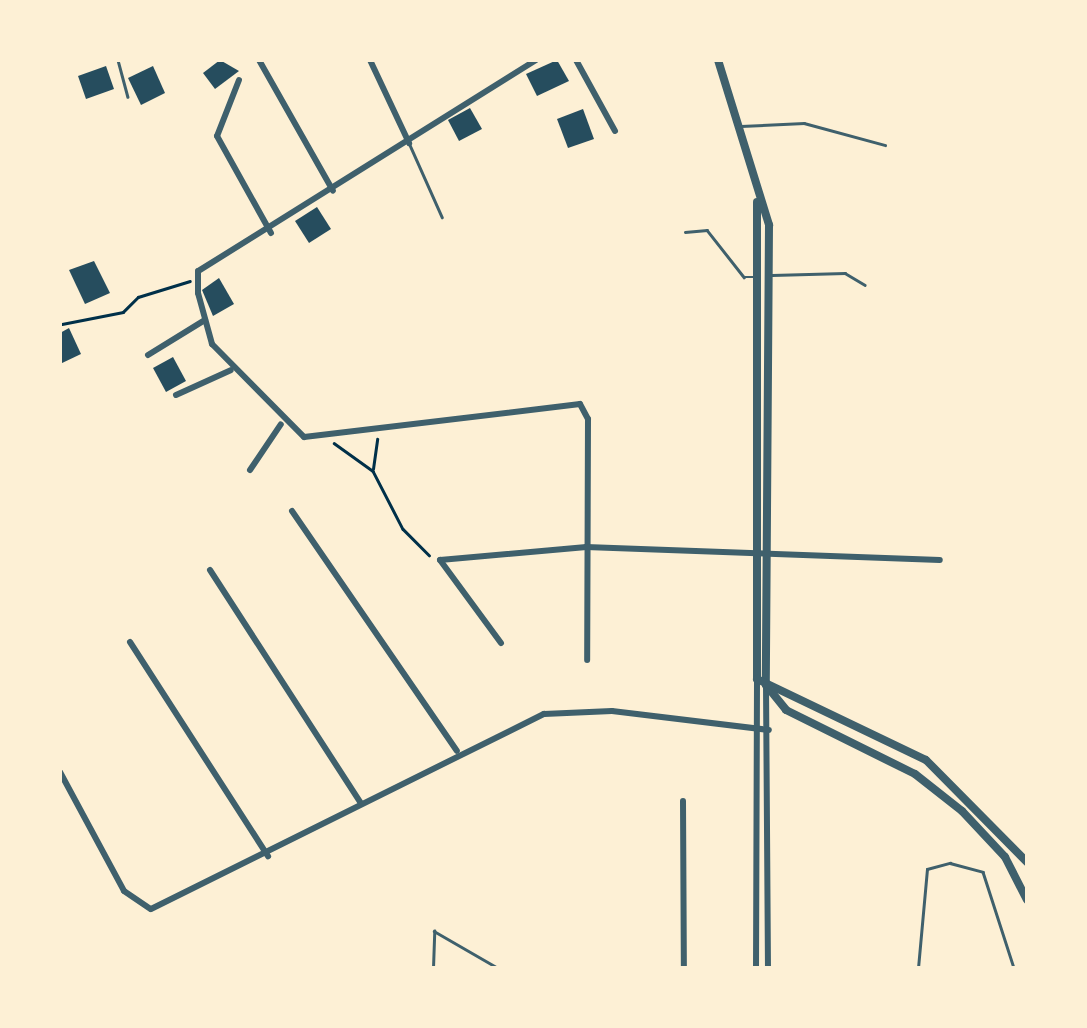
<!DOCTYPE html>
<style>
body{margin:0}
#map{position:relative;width:1087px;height:1028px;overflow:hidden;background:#fdf0d5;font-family:"Sofia Sans Condensed",sans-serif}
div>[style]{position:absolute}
.building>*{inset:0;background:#264d5e}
.path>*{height:2.5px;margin:-1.25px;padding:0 1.25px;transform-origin:1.25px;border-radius:1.25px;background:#003049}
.service>*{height:2.5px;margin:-1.25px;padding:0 1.25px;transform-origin:1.25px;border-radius:1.25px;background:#3f606c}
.minor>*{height:6px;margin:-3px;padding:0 3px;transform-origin:3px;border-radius:3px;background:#3f606c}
.tertiary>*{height:8px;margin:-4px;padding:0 4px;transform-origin:4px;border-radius:4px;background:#3f606c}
span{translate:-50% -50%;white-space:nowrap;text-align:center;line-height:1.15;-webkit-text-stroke:10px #fdf0d5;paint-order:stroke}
.frame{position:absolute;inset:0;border:62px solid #fdf0d5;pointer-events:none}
</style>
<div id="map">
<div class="building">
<div style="clip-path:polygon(220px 60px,239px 71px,215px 89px,203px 73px)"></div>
<div style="clip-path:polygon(557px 60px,569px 81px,537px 96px,526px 74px)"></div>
<div style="clip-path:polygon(106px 66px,114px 89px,86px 99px,78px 76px)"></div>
<div style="clip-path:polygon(153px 66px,165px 93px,141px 105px,128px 78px)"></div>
<div style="clip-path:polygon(470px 108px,482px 129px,459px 141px,448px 120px)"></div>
<div style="clip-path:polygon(583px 109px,594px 139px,568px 148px,557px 119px)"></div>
<div style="clip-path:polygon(317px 207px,331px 229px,309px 243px,295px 221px)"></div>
<div style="clip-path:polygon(94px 261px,110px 293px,85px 304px,69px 270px)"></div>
<div style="clip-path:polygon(219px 278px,234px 304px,213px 316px,202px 290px)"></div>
<div style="clip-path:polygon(69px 328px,81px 354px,60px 364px,60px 333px)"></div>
<div style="clip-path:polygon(173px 357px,186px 381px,166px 392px,153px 368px)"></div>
</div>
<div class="path">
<div style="left:62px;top:324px;width:62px;rotate:-11.1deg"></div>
<div style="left:123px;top:312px;width:21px;rotate:-45deg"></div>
<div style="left:138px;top:297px;width:54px;rotate:-17.1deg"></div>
<div style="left:334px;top:443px;width:48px;rotate:35.7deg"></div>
<div style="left:373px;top:471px;width:65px;rotate:62.7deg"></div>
<div style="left:403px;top:529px;width:37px;rotate:45deg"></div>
<div style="left:373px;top:469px;width:30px;rotate:-82deg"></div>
</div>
<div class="service">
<div style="left:118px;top:60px;width:38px;rotate:75deg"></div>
<div style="left:741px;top:126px;width:63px;rotate:-2.7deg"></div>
<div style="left:804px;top:123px;width:84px;rotate:15.2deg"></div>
<div style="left:410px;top:145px;width:79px;rotate:66deg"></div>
<div style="left:685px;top:232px;width:22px;rotate:-5deg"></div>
<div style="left:707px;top:230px;width:60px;rotate:51.8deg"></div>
<div style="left:744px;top:277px;width:10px"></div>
<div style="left:772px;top:275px;width:73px;rotate:-1.6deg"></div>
<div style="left:845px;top:273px;width:23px;rotate:31deg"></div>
<div style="left:433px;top:968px;width:37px;rotate:-88deg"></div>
<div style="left:434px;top:931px;width:74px;rotate:30deg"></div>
<div style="left:918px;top:968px;width:99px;rotate:-84.8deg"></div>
<div style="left:927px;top:869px;width:24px;rotate:-15deg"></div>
<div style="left:950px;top:863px;width:34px;rotate:15deg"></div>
<div style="left:983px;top:872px;width:101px;rotate:72.1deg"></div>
</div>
<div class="minor">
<div style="left:259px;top:60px;width:150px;rotate:60.5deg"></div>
<div style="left:370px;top:60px;width:92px;rotate:64.8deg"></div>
<div style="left:536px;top:60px;width:398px;rotate:148deg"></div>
<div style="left:198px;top:271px;width:22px;rotate:90deg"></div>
<div style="left:198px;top:293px;width:53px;rotate:74.6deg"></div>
<div style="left:212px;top:344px;width:131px;rotate:45.3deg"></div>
<div style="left:304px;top:437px;width:278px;rotate:-6.8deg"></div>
<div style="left:580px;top:404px;width:17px;rotate:62deg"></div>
<div style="left:588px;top:419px;width:241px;rotate:90.2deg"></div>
<div style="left:576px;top:60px;width:81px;rotate:61.2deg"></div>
<div style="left:239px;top:80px;width:60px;rotate:111.4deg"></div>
<div style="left:217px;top:136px;width:111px;rotate:60.9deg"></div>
<div style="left:148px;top:355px;width:67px;rotate:-31.6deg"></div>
<div style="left:176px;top:395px;width:60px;rotate:-24.4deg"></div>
<div style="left:250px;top:470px;width:55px;rotate:-56deg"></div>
<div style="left:292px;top:511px;width:291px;rotate:55.5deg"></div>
<div style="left:210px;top:570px;width:278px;rotate:57.1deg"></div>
<div style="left:130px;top:642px;width:255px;rotate:57.2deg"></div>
<div style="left:501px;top:643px;width:103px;rotate:-126.3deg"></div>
<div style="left:440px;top:560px;width:147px;rotate:-5.1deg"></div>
<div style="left:586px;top:547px;width:354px;rotate:2.1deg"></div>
<div style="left:766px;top:685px;width:283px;rotate:89.6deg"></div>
<div style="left:60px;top:772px;width:135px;rotate:61.7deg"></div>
<div style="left:124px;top:891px;width:32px;rotate:34deg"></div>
<div style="left:151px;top:909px;width:439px;rotate:-26.4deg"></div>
<div style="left:544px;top:714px;width:68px;rotate:-2.5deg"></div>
<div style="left:612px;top:711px;width:158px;rotate:6.9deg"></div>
<div style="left:683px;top:801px;width:167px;rotate:89.7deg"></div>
<div style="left:756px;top:968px;width:289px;rotate:-89.8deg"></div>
</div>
<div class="tertiary">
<div style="left:718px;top:60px;width:173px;rotate:72.8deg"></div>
<div style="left:769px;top:225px;width:460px;rotate:90.4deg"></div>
<div style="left:766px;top:685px;width:32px;rotate:51deg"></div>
<div style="left:786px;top:710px;width:144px;rotate:26.4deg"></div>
<div style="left:915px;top:774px;width:60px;rotate:38.2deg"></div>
<div style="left:962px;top:811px;width:63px;rotate:46.9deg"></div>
<div style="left:1005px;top:857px;width:48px;rotate:62.9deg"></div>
<div style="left:757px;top:202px;width:477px;rotate:90deg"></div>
<div style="left:757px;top:679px;width:187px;rotate:25.6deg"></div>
<div style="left:926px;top:760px;width:144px;rotate:45.3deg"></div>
</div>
<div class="frame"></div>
</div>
